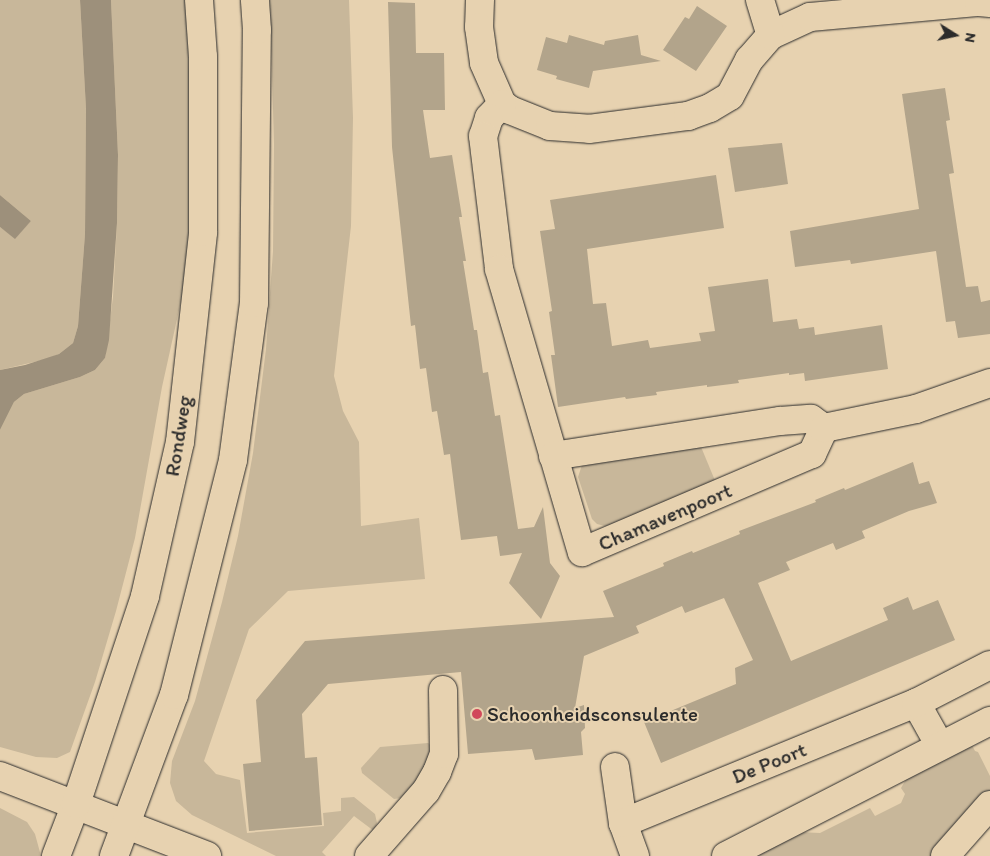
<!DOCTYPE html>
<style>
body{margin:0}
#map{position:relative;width:990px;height:856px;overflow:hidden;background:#e7d2b0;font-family:Itim,sans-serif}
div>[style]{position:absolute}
.green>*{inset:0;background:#c8b79a}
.water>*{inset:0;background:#9d907b}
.building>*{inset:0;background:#b2a48b}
.roads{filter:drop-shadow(0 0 1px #2b2b2b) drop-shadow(0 0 1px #2b2b2b)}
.minor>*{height:28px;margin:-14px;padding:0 14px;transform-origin:14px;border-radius:14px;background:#e7d2b0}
.major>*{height:28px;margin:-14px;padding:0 14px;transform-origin:14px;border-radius:14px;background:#e7d2b0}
.dots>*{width:14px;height:14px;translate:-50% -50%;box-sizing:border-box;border:2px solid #e7d2b0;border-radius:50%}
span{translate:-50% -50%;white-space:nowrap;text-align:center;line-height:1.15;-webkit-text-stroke:4px #e7d2b0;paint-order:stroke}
.street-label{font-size:21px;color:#2b2b2b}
.poi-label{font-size:21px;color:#2b2b2b}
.left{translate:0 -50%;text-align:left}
.north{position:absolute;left:930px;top:10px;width:50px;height:50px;-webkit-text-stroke:4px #e7d2b0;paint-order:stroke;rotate:100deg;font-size:14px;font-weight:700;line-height:20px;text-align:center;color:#2b2b2b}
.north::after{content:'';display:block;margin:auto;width:18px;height:22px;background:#2b2b2b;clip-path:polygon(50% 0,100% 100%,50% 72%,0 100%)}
</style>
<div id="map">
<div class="green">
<div style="clip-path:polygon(0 0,80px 0,86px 109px,85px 234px,78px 326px,73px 343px,59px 354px,47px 359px,0 370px,0 227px,15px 238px,31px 221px,0 195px)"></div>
<div style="clip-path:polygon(111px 0,186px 0,192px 144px,189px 265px,162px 387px,135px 538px,116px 611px,95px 682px,70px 752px,57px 758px,36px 757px,0 747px,0 430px,14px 402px,24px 394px,80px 377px,95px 370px,105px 358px,113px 297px,117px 223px,118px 155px)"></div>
<div style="clip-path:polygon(270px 0,349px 0,353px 118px,351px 226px,334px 376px,343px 411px,359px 442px,361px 526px,419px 518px,425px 579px,288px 591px,249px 629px,204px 761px,216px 774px,240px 780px,247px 833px,324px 826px,323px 813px,341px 811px,341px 798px,354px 797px,375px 814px,377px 823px,374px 831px,354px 816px,322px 852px,326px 856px,276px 856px,192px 815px,176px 801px,170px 783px,172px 761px,195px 701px,222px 602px,238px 536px,253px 453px,266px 349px,273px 251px,274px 144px)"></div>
<div style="clip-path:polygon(699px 442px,716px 483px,609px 527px,597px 524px,592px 519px,578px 477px,583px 462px)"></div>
<div style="clip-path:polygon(428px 743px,431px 745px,430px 766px,401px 798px,394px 799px,362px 773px,361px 768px,380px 747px)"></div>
<div style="clip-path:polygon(972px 745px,975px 751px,978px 752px,990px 776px,990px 799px,939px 856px,755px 856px,799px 832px,820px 833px,870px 808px,875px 816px,901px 803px,905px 794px,901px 788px,908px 776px)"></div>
<div style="clip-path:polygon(0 808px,27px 822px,35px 834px,41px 856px,0 856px)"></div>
</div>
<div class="water">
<div style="clip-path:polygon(80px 0,111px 0,118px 155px,117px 223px,109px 340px,105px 358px,95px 370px,80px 377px,24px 394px,14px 402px,0 430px,0 370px,25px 365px,59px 354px,73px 343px,78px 326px,85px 234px,86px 109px)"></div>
<div style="clip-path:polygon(0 195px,31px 221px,15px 239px,0 227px)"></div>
</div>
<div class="building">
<div style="clip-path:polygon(388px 2px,415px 3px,416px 53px,444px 53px,445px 110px,423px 110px,430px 158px,452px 155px,462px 217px,459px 217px,466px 261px,463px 261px,474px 330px,477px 330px,483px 373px,488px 372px,495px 416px,500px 415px,518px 529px,534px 527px,543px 507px,550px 563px,560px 576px,541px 619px,509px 583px,522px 553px,500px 556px,497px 536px,461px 540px,450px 454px,444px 455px,437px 411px,432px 412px,426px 368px,420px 369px,415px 325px,411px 326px,392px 147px)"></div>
<div style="clip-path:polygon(697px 6px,727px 26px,696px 71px,663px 50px,685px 17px,689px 19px)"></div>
<div style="clip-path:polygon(569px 35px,604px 45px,605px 41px,638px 35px,641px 55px,661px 61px,593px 71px,589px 88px,556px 79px,557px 76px,537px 70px,546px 37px,567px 43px)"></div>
<div style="clip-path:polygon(945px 88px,950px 120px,946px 121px,954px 173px,949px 174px,966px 287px,978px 286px,981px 302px,990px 300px,990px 334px,958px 338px,955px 321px,946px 322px,936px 251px,851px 264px,850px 260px,795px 267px,790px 231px,919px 209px,902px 94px)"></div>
<div style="clip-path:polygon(782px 143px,788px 184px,735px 192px,728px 148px)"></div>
<div style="clip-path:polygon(716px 175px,724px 228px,587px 249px,593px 304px,606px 303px,612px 346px,648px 340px,650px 348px,701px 341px,699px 333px,715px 331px,708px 287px,768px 279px,773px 322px,797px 319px,799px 329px,814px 327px,815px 335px,882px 325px,888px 369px,805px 381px,804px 373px,789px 375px,789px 373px,738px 380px,739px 383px,707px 387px,707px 385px,656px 392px,657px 395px,641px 397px,626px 399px,625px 397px,558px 407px,551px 355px,555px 355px,549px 312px,552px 311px,540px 231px,555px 229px,550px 200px)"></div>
<div style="clip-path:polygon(913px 462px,919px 484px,929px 481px,937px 503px,909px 511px,862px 531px,865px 538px,836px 550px,833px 543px,786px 562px,790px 570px,758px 583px,791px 661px,888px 620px,883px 608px,908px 597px,913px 610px,938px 600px,955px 640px,661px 763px,644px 722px,736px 684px,735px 668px,753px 660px,724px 598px,685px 613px,682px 606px,636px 626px,639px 633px,584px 656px,575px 708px,584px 705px,585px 728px,581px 732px,583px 755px,535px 760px,532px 749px,468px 754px,461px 672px,328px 684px,302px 714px,305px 758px,317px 757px,322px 825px,249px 831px,243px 764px,261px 762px,256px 700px,305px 641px,614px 617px,603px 591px,664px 566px,663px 563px,692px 551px,693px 553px,740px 534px,739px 531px,816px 502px,815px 500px,844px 488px,845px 490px)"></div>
</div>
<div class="roads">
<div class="minor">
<div style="left:480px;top:0;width:27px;rotate:92deg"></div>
<div style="left:479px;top:27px;width:36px;rotate:82deg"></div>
<div style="left:484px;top:63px;width:45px;rotate:66.3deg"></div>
<div style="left:502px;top:104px;width:10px;rotate:37deg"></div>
<div style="left:510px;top:110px;width:43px;rotate:21.8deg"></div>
<div style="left:550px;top:126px;width:39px;rotate:4deg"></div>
<div style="left:589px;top:129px;width:100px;rotate:-7.5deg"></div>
<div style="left:688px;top:116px;width:23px;rotate:-20deg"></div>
<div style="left:710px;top:108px;width:23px;rotate:-31deg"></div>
<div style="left:730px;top:96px;width:41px;rotate:-62.2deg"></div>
<div style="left:749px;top:60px;width:33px;rotate:-49deg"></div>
<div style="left:771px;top:35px;width:43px;rotate:-24.8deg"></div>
<div style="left:810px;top:17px;width:170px;rotate:-5.1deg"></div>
<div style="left:979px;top:2px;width:11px;rotate:5deg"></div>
<div style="left:760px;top:0;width:37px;rotate:73deg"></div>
<div style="left:502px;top:104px;width:19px;rotate:133deg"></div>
<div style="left:489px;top:118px;width:19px;rotate:108deg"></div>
<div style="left:483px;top:136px;width:134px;rotate:83.1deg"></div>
<div style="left:499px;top:269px;width:295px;rotate:73.7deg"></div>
<div style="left:582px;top:552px;width:250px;rotate:-23.1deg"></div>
<div style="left:812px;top:454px;width:29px;rotate:-65deg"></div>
<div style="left:553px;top:456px;width:230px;rotate:-8.8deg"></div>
<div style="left:780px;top:421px;width:31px;rotate:-4deg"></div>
<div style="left:811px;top:419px;width:16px;rotate:35deg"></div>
<div style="left:824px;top:428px;width:94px;rotate:-11.7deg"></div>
<div style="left:916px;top:409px;width:78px;rotate:-19.4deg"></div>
<div style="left:916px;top:703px;width:49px;rotate:60.8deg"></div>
<div style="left:615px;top:767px;width:57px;rotate:81.9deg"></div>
<div style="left:623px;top:823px;width:35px;rotate:70deg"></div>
<div style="left:0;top:776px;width:222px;rotate:21.1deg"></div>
<div style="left:623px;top:823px;width:317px;rotate:-22.3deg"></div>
<div style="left:916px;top:703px;width:83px;rotate:-27.2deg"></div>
<div style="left:369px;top:856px;width:86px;rotate:-48.8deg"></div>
<div style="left:426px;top:791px;width:22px;rotate:-60deg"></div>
<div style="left:437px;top:772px;width:19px;rotate:-69deg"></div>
<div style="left:444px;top:754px;width:64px;rotate:-90.9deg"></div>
<div style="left:726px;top:856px;width:297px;rotate:-27.1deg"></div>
<div style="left:945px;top:856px;width:68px;rotate:-48.6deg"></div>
</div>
<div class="major">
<div style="left:56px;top:856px;width:56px;rotate:-69deg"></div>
<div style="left:76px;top:804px;width:219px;rotate:-71.6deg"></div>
<div style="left:145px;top:596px;width:158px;rotate:-77.2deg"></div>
<div style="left:180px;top:442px;width:211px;rotate:-83.7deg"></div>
<div style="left:203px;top:232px;width:175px;rotate:-90deg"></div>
<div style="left:203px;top:57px;width:57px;rotate:-94deg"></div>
<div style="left:114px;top:856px;width:172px;rotate:-69.6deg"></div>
<div style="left:174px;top:695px;width:242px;rotate:-75.9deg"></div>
<div style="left:233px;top:460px;width:158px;rotate:-82.4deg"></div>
<div style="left:254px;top:303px;width:273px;rotate:-89.4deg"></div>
<div style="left:257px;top:30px;width:30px;rotate:-94deg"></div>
</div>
</div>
<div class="dots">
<div style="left:477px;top:714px;background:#d1495b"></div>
</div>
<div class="street-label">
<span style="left:178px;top:436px;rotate:-81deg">Rondweg</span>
<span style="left:665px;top:517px;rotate:-23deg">Chamavenpoort</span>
<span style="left:769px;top:763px;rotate:-22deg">De Poort</span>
</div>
<div class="poi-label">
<span class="left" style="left:487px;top:714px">Schoonheidsconsulente</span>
</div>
<div class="north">N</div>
</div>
